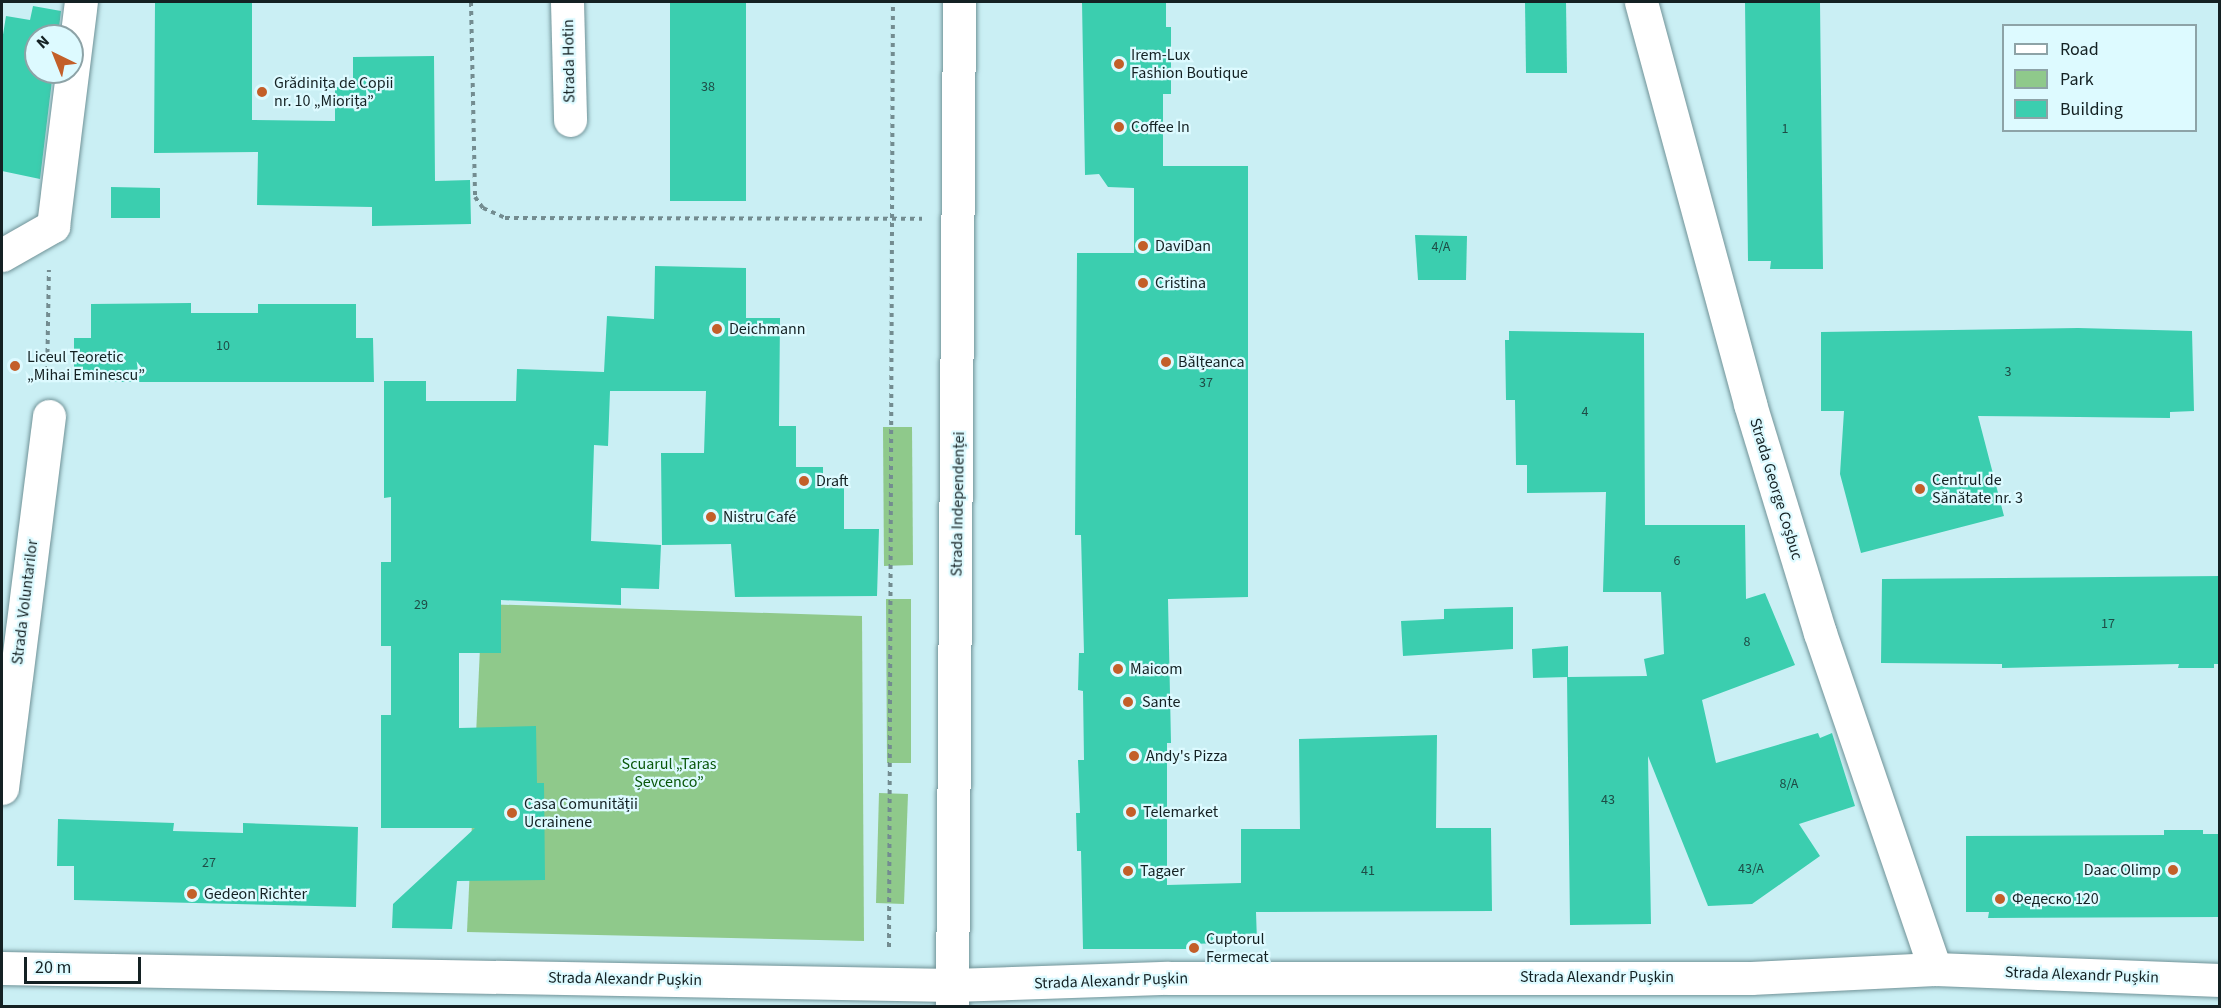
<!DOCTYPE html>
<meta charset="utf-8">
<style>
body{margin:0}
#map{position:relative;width:2221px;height:1008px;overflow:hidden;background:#caeff4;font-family:"Source Sans 3",sans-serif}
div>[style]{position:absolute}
.green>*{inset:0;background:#8fc98b}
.building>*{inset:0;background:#3bceaf}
.path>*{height:4px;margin-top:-2px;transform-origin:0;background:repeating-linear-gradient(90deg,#738c90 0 4.5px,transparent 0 9px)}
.roads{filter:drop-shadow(0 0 2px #709297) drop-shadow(0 0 2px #709297)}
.minor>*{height:33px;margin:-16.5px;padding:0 16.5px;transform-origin:16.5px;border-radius:16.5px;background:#fff}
.dots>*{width:16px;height:16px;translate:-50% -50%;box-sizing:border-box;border:3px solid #ddfaff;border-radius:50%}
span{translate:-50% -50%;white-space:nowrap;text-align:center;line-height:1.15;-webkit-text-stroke:4.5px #ddfaff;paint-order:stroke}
.number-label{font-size:14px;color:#1e4c46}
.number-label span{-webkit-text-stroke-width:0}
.poi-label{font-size:16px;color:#142123}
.left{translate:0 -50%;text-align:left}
.right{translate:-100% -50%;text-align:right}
.street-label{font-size:16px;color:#142123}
.park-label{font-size:16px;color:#09570b}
.frame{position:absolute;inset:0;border:3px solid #142123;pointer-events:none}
.legend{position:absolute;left:2002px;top:24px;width:195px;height:108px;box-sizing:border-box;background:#ddfaff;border:2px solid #8da3a7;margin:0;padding:8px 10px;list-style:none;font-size:18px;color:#142123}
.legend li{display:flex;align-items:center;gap:12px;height:30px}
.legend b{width:30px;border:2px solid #8da3a7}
.north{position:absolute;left:24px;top:24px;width:60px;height:60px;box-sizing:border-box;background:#ddfaff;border:2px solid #8da3a7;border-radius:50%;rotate:317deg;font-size:16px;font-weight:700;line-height:24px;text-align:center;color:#142123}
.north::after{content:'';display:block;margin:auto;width:21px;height:27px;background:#c35f29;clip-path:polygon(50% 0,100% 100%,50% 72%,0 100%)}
.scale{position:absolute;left:24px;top:957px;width:117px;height:27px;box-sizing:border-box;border:3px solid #142123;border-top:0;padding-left:8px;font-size:18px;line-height:21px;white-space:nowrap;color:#142123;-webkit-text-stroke:4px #ddfaff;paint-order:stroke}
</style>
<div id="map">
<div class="green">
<div style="clip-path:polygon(883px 427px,912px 427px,913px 565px,884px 566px)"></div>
<div style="clip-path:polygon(886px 599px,911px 599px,911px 763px,887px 763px)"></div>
<div style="clip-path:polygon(482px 604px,862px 616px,864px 941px,467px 932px)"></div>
<div style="clip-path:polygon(879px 793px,908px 794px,904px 904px,876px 903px)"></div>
</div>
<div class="building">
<div style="clip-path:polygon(155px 2px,252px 2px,252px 120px,335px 121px,335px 87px,353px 87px,353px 57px,434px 56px,435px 181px,470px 180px,471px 224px,372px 226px,372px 207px,257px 205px,258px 152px,154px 153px)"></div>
<div style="clip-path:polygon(670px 2px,746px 2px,746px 201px,670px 201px)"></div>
<div style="clip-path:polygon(1082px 2px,1166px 2px,1166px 27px,1171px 27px,1171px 94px,1163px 94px,1163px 166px,1248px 166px,1248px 597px,1168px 599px,1171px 743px,1167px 743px,1167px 885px,1241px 883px,1241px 829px,1300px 829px,1299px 739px,1437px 735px,1436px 828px,1491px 828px,1492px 911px,1256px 912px,1257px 942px,1190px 944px,1190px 949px,1083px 949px,1081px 851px,1077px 851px,1076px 813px,1080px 813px,1078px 760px,1084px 760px,1083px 691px,1078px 690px,1079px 653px,1084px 653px,1081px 535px,1075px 535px,1077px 253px,1134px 253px,1134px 188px,1108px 187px,1099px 174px,1085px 175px)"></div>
<div style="clip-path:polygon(1525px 2px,1566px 2px,1567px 73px,1526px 73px)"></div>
<div style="clip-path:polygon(1745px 2px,1820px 2px,1823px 269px,1770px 269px,1771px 261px,1748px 261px)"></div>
<div style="clip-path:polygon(33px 6px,61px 11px,58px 36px,36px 36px,36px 72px,53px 72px,40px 179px,2px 171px,2px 41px,6px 16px,30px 20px)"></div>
<div style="clip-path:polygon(111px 187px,160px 188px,160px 218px,111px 218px)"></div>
<div style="clip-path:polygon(1415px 235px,1467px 236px,1466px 280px,1418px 280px)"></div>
<div style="clip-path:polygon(655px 266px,746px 268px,746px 318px,780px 318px,779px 426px,796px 426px,796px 467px,823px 467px,823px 476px,844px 477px,844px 529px,879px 529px,877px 596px,735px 597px,731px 544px,662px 545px,661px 453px,704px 453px,706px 391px,610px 391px,608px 446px,594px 445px,591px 541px,661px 545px,659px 589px,621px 588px,621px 605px,501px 600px,501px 653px,459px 653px,459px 728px,536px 726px,537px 783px,544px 783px,545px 880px,457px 881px,452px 929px,392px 928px,393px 904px,475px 828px,381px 828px,381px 715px,391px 715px,391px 646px,381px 646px,381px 562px,391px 562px,391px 497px,384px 498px,384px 381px,426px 381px,426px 401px,516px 401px,517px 369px,604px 372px,607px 316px,654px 319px)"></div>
<div style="clip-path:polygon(191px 303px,191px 313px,258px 313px,258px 304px,356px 304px,356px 338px,373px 338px,374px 382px,74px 382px,74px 338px,91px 338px,91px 304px)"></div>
<div style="clip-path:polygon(2078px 328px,2192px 331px,2194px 411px,2170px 412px,2170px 418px,1978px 416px,2004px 516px,1861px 553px,1840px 474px,1844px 411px,1821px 411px,1821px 332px)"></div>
<div style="clip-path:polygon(1509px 331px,1644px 333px,1645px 525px,1745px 525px,1746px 599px,1765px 593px,1795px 665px,1702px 700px,1716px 763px,1818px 733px,1820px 738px,1832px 733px,1855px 806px,1799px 824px,1820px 856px,1752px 904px,1708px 906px,1648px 756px,1651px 924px,1570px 925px,1567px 677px,1533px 678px,1532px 649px,1568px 646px,1568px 677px,1647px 676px,1644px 659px,1664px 654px,1661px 592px,1603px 592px,1606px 492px,1527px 493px,1527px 465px,1516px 465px,1515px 400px,1506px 400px,1505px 340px,1509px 340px)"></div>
<div style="clip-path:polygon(2220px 576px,2220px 664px,2214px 664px,2214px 668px,2178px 668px,2179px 664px,2002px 668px,2002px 664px,1881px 663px,1882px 579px)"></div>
<div style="clip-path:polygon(1513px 607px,1513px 649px,1403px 656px,1401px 621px,1444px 619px,1444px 609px)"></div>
<div style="clip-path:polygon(58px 819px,174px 823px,173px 831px,243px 833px,243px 823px,358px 827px,356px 907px,74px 900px,74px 866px,57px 866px)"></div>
<div style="clip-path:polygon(2164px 830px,2203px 830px,2203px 834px,2220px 834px,2220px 917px,1988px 918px,1989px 912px,1966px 912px,1966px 836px,2164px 835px)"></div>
</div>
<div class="path">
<div style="left:471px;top:2px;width:195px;rotate:88.8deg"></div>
<div style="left:475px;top:197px;width:14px;rotate:54deg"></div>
<div style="left:483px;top:208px;width:24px;rotate:24deg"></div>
<div style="left:505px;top:218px;width:417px;rotate:0.1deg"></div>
<div style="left:47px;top:380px;width:110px;rotate:-89deg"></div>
<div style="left:889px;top:947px;width:945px;rotate:-89.76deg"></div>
</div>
<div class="roads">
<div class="minor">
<div style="left:567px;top:2px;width:118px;rotate:88.5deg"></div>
<div style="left:1641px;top:2px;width:417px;rotate:74.8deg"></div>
<div style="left:1750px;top:404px;width:239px;rotate:73deg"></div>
<div style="left:1820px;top:633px;width:355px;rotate:71.1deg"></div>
<div style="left:2px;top:255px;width:59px;rotate:-29.6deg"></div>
<div style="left:53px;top:226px;width:226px;rotate:-82.9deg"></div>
<div style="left:2px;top:788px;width:375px;rotate:-82.8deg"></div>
<div style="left:2px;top:968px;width:950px;rotate:1.03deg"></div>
<div style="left:952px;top:985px;width:216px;rotate:-1.9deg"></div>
<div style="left:1168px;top:978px;width:583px"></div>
<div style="left:1751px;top:978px;width:184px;rotate:-2.8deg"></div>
<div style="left:1935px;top:969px;width:285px;rotate:2.2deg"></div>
<div style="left:952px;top:1006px;width:1004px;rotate:-89.6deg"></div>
</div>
</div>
<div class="dots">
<div style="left:1119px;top:64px;background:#c35f29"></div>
<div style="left:262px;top:92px;background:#c35f29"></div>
<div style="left:1119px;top:127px;background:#c35f29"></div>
<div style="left:1143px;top:246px;background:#c35f29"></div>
<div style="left:1143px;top:283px;background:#c35f29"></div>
<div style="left:717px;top:329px;background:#c35f29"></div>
<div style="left:1166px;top:362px;background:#c35f29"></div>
<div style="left:15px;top:366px;background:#c35f29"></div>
<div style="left:804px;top:481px;background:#c35f29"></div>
<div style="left:1920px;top:489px;background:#c35f29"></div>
<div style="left:711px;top:517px;background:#c35f29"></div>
<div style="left:1118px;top:669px;background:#c35f29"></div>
<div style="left:1128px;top:702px;background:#c35f29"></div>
<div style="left:1134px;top:756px;background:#c35f29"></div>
<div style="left:1131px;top:812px;background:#c35f29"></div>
<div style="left:512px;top:813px;background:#c35f29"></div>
<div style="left:2173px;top:870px;background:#c35f29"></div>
<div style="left:1128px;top:871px;background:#c35f29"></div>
<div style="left:192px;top:894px;background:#c35f29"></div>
<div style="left:2000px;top:899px;background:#c35f29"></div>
<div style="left:1194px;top:948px;background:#c35f29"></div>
</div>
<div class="number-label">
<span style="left:708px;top:87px">38</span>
<span style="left:1785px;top:129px">1</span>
<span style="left:1441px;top:247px">4/A</span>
<span style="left:223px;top:346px">10</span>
<span style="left:2008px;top:372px">3</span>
<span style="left:1206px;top:383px">37</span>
<span style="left:1585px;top:412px">4</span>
<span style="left:1677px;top:561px">6</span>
<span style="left:421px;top:605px">29</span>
<span style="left:2108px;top:624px">17</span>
<span style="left:1747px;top:642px">8</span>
<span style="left:1789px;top:784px">8/A</span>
<span style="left:1608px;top:800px">43</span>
<span style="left:209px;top:863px">27</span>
<span style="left:1751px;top:869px">43/A</span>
<span style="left:1368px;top:871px">41</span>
</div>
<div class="poi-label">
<span class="left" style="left:1131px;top:64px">Irem-Lux<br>Fashion Boutique</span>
<span class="left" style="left:274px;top:92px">Grădinița de Copii<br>nr. 10 „Miorița”</span>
<span class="left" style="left:1131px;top:127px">Coffee In</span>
<span class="left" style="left:1155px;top:246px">DaviDan</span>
<span class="left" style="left:1155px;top:283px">Cristina</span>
<span class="left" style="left:729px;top:329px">Deichmann</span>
<span class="left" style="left:27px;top:366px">Liceul Teoretic<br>„Mihai Eminescu”</span>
<span class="left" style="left:1178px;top:362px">Bălțeanca</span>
<span class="left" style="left:1932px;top:489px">Centrul de<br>Sănătate nr. 3</span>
<span class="left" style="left:816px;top:481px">Draft</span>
<span class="left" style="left:723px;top:517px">Nistru Café</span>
<span class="left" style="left:1130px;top:669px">Maicom</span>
<span class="left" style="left:1142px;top:702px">Sante</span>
<span class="left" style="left:1146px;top:756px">Andy's Pizza</span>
<span class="left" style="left:524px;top:813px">Casa Comunității<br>Ucrainene</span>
<span class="left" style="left:1143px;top:812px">Telemarket</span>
<span class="right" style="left:2161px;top:870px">Daac Olimp</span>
<span class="left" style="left:1140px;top:871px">Tagaer</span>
<span class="left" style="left:204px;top:894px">Gedeon Richter</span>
<span class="left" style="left:2012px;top:899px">Федеско 120</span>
<span class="left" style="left:1206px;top:948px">Cuptorul<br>Fermecat</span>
</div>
<div class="street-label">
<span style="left:569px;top:61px;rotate:-91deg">Strada Hotin</span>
<span style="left:1776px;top:489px;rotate:73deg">Strada George Coșbuc</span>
<span style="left:958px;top:504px;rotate:-89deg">Strada Independenței</span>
<span style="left:25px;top:602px;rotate:-83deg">Strada Voluntarilor</span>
<span style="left:2082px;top:975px;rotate:2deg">Strada Alexandr Pușkin</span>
<span style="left:1597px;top:977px">Strada Alexandr Pușkin</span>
<span style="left:625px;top:979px;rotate:1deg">Strada Alexandr Pușkin</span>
<span style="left:1111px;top:981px;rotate:-2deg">Strada Alexandr Pușkin</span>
</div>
<div class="park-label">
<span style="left:669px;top:773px">Scuarul „Taras<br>Șevcenco”</span>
</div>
<div class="frame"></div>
<ul class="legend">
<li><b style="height:8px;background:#fff"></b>Road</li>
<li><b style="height:16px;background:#8fc98b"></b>Park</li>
<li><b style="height:16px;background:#3bceaf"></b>Building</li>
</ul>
<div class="north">N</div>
<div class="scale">20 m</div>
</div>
